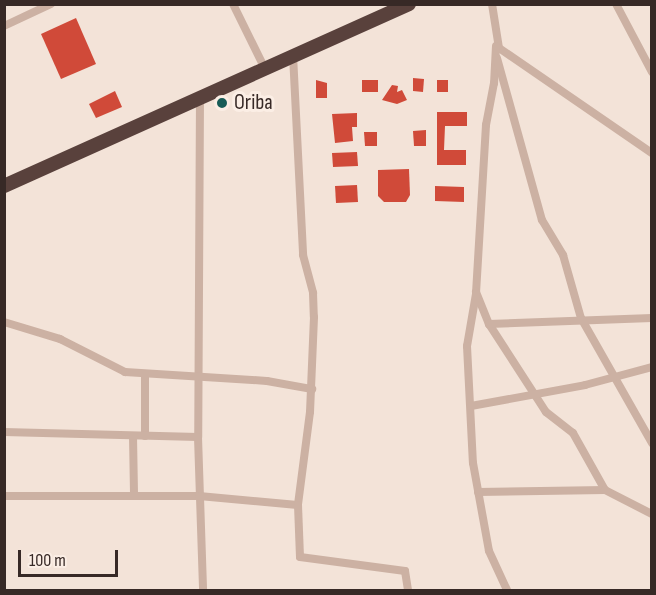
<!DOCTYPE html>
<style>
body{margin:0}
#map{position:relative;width:656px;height:595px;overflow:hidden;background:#f3e3d8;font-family:"Sofia Sans Condensed",sans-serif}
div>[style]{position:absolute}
.building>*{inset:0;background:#d04a39}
.street>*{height:8px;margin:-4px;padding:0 4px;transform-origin:4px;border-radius:4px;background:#ccb1a3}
.highway>*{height:14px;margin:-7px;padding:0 7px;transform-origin:7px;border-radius:7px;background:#59413c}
.dots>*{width:16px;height:16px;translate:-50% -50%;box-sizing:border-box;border:3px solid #fbeee5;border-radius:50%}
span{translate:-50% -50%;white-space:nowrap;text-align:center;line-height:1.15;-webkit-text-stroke:6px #fbeee5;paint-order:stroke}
.poi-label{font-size:22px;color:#372926}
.left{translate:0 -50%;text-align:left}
.frame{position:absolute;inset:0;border:6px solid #372926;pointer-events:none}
.scale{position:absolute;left:18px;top:550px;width:100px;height:27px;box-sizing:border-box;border:3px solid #372926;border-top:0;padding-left:8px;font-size:18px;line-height:21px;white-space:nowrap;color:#372926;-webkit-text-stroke:4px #fbeee5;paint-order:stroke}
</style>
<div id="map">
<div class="building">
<div style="clip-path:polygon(76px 18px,96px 64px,61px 79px,41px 34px)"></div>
<div style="clip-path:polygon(413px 78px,424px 79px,423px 92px,413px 91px)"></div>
<div style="clip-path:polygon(316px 80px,327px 83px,327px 98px,316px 98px)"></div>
<div style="clip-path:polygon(362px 80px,378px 80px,378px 92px,362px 92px)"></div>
<div style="clip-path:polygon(437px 80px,448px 80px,448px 92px,437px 92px)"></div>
<div style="clip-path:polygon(392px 85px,398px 86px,397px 92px,402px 90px,407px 100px,397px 104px,382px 100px)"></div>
<div style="clip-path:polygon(115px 91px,122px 107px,96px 118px,89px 104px)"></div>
<div style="clip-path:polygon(437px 112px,467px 112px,467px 126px,445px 126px,444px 150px,466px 150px,466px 165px,437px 165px)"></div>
<div style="clip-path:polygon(357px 113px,357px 127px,352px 127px,353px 141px,335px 143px,332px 114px)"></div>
<div style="clip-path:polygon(426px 130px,426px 146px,414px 146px,413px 131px)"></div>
<div style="clip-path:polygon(364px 132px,377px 132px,377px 146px,365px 146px)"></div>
<div style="clip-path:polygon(357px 152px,358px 166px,333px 167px,332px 153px)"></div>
<div style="clip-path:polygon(409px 169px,410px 195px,406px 202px,384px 202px,378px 196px,378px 170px)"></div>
<div style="clip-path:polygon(357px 185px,358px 202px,336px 203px,335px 186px)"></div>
<div style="clip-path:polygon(435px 186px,464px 187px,464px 202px,435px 201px)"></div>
</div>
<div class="street">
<div style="left:233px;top:4px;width:72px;rotate:63.8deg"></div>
<div style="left:492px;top:4px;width:45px;rotate:81deg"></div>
<div style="left:499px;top:48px;width:186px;rotate:34.5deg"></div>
<div style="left:616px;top:4px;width:77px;rotate:62.1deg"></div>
<div style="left:4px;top:26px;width:52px;rotate:-25.1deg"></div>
<div style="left:496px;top:46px;width:37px;rotate:93deg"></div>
<div style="left:494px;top:83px;width:43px;rotate:100.8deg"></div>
<div style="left:486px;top:125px;width:167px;rotate:93.4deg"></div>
<div style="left:476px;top:292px;width:35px;rotate:68deg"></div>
<div style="left:489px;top:324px;width:105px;rotate:57.1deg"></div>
<div style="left:546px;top:412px;width:34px;rotate:38deg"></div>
<div style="left:573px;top:433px;width:65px;rotate:60.7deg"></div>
<div style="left:293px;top:55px;width:200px;rotate:87.1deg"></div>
<div style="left:303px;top:255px;width:39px;rotate:75deg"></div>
<div style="left:313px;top:293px;width:24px;rotate:88deg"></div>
<div style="left:314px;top:317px;width:95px;rotate:92.4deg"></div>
<div style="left:310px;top:412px;width:94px;rotate:97.4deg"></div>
<div style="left:497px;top:58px;width:168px;rotate:74.5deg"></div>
<div style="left:542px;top:220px;width:41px;rotate:59deg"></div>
<div style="left:563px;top:255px;width:66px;rotate:74.1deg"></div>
<div style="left:581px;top:318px;width:144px;rotate:60.4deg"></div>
<div style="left:200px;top:97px;width:340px;rotate:90.3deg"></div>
<div style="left:198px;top:437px;width:153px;rotate:88.1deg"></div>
<div style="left:476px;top:294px;width:53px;rotate:99.8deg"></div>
<div style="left:467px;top:346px;width:117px;rotate:87.1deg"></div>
<div style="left:473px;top:463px;width:89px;rotate:79.7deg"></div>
<div style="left:489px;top:551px;width:43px;rotate:65.2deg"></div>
<div style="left:4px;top:322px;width:59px;rotate:16.9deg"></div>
<div style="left:60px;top:339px;width:73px;rotate:26.9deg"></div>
<div style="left:125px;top:372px;width:142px;rotate:3.6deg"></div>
<div style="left:267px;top:381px;width:46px;rotate:10.1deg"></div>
<div style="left:489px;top:324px;width:163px;rotate:-2.1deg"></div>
<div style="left:145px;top:374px;width:62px;rotate:90deg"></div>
<div style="left:471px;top:406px;width:116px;rotate:-10.4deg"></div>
<div style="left:585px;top:385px;width:69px;rotate:-15deg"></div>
<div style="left:4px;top:432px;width:194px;rotate:1.5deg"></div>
<div style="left:133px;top:436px;width:60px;rotate:89deg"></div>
<div style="left:478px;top:492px;width:127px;rotate:-0.9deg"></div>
<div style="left:605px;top:490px;width:53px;rotate:27.1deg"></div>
<div style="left:4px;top:496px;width:195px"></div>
<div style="left:199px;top:496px;width:99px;rotate:5.2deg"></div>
<div style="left:298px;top:505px;width:52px;rotate:87.8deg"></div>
<div style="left:300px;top:557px;width:106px;rotate:7.6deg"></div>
<div style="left:405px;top:571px;width:19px;rotate:81deg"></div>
</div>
<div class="highway">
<div style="left:4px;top:186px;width:444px;rotate:-24.2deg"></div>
</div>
<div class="dots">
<div style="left:222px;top:103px;background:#185c57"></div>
</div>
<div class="poi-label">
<span class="left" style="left:234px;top:103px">Oriba</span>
</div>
<div class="frame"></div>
<div class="scale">100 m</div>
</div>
